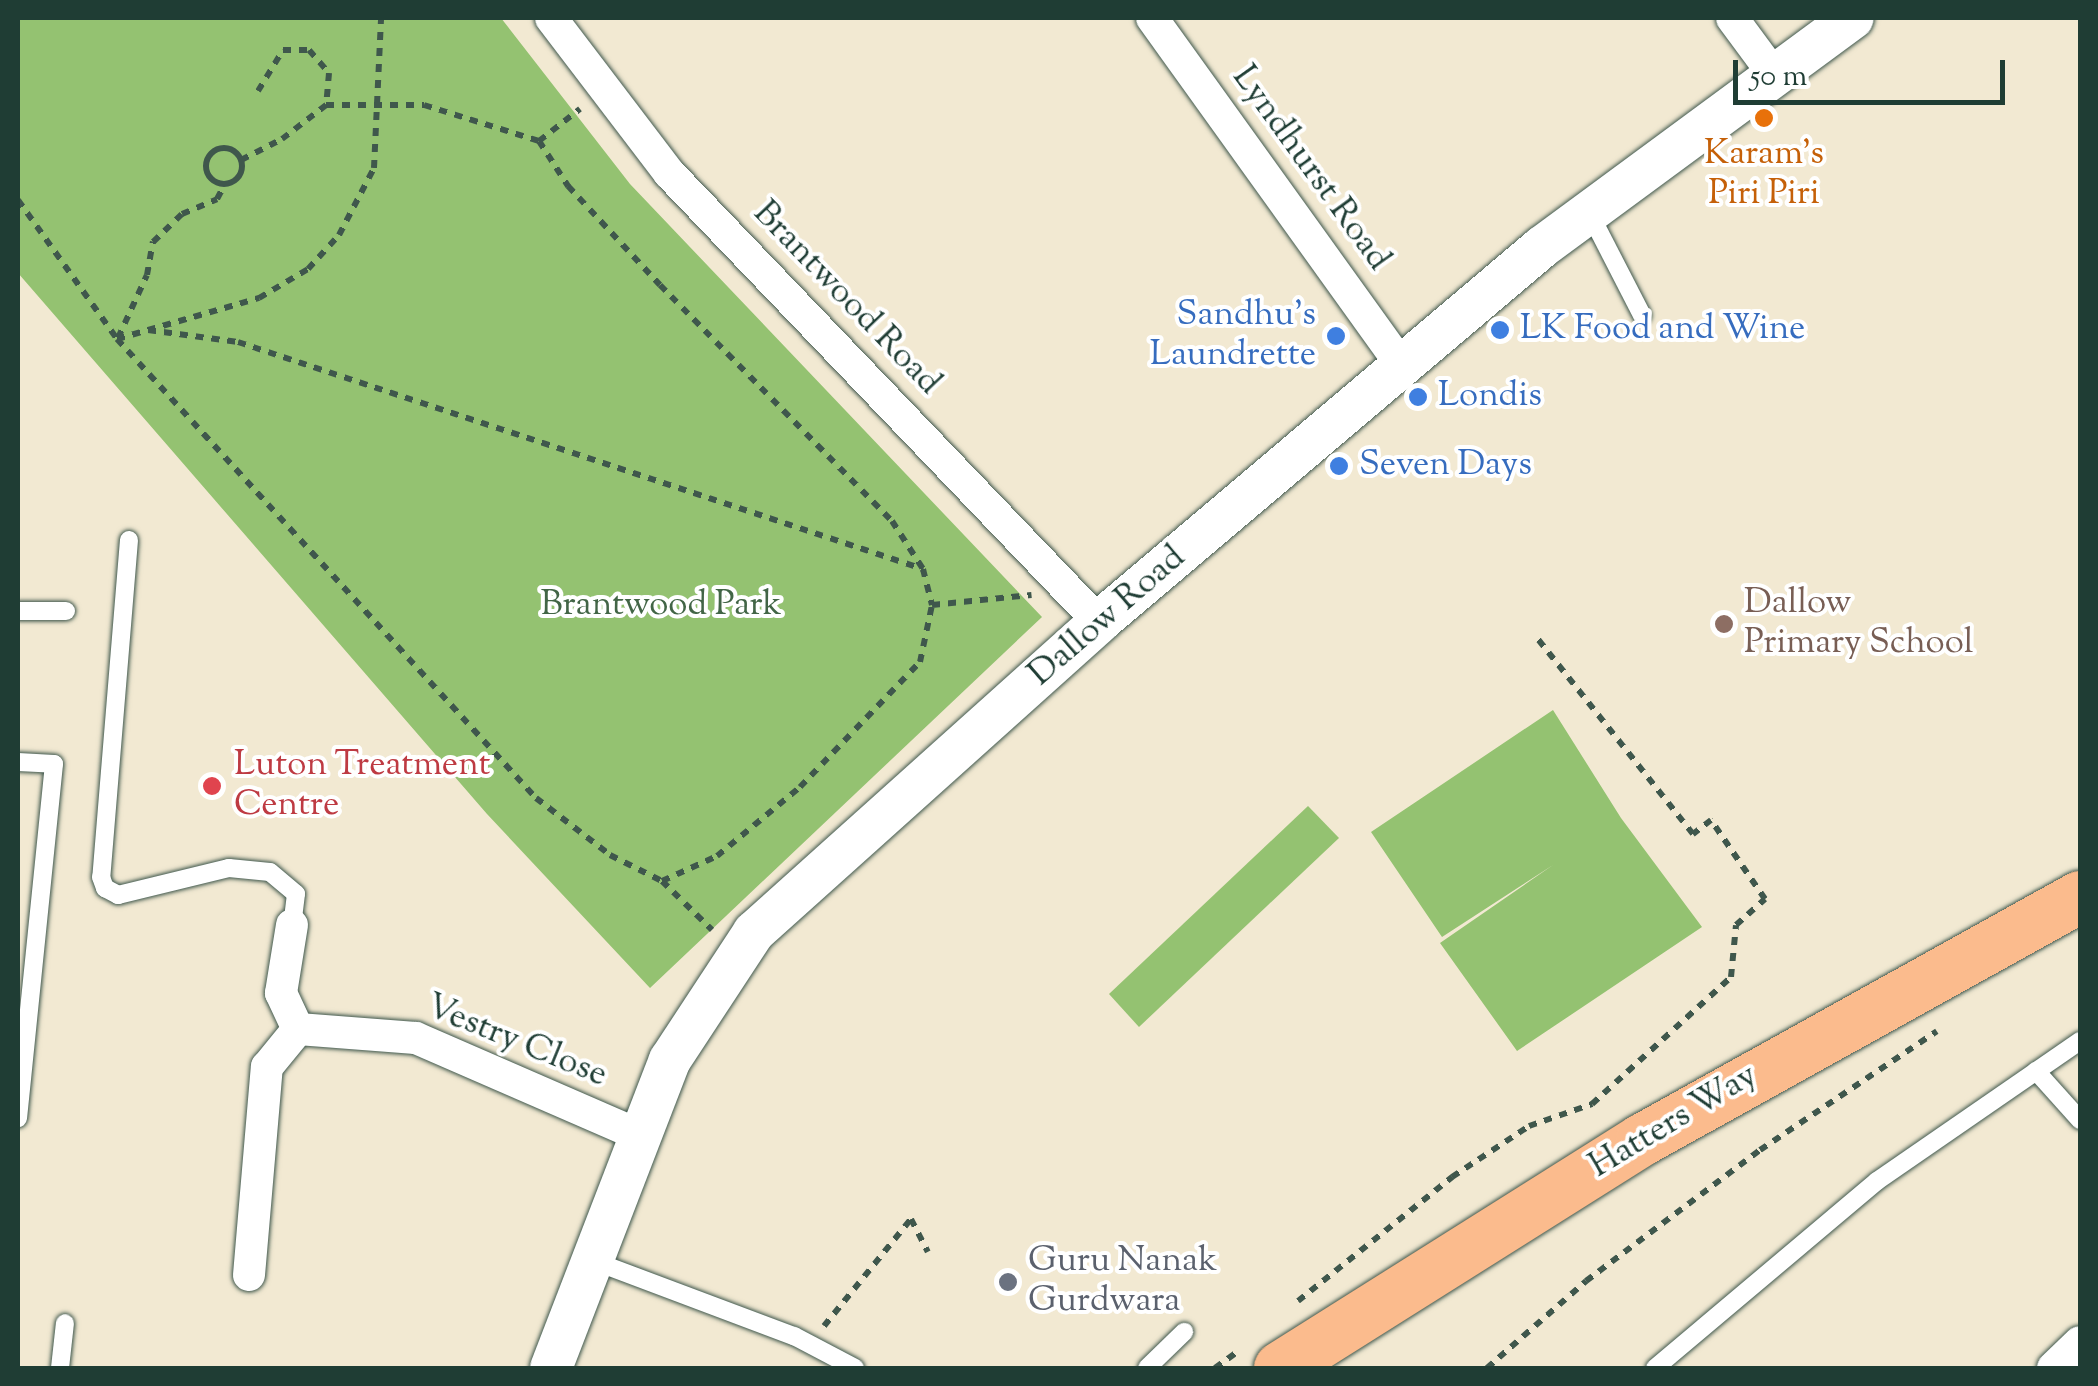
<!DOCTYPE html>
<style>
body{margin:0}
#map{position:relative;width:2098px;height:1386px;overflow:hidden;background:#f2e9d2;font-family:"Sorts Mill Goudy",serif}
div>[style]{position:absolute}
.green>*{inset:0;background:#94c271}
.path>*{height:6px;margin-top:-3px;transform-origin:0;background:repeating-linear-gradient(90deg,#3f574c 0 8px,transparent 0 16px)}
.path>.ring{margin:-3px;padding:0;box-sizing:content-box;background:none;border:6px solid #3f574c;border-radius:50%}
.roads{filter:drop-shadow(0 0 2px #3f574c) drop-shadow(0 0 2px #3f574c)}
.service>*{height:18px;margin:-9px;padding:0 9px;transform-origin:9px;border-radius:9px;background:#fff}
.minor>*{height:32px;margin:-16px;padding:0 16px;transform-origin:16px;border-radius:16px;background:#fff}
.tertiary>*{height:42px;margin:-21px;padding:0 21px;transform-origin:21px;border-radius:21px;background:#fff}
.primary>*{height:52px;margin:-26px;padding:0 26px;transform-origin:26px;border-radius:26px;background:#fbbb8d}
.dots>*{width:28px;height:28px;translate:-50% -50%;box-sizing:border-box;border:5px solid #fff;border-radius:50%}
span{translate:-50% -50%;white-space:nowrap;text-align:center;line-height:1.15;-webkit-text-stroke:8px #fff;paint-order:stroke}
.food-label{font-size:35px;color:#c56008}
.street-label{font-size:35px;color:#1f3d34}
.shop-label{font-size:35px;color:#366cbe}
.right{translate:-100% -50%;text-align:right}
.left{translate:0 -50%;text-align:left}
.education-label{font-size:35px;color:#785e54}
.park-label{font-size:35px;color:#426546}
.health-label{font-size:35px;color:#be3a42}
.worship-label{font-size:35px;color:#5b616d}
.frame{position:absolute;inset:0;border:20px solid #1f3d34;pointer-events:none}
.scale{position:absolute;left:1733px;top:60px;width:272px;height:45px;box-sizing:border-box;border:5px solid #1f3d34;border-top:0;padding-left:12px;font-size:30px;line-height:35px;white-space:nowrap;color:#1f3d34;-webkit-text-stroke:8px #fff;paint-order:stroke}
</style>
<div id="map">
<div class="green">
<div style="clip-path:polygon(18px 18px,501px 18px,630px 184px,1042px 617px,650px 988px,487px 814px,18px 273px)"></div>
<div style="clip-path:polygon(1553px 710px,1621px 818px,1702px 927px,1517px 1051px,1440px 943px,1553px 865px,1442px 937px,1371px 832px)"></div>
<div style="clip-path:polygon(1308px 806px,1339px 838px,1139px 1027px,1109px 994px)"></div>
</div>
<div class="path">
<div style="left:258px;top:91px;width:48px;rotate:-58.6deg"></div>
<div style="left:283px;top:50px;width:26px"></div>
<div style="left:309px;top:50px;width:30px;rotate:49deg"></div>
<div style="left:329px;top:73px;width:32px;rotate:95deg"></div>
<div style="left:539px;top:141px;width:54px;rotate:57.2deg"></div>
<div style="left:568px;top:186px;width:135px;rotate:47.1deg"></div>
<div style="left:660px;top:285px;width:331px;rotate:45.5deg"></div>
<div style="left:892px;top:521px;width:57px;rotate:57.1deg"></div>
<div style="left:923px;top:569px;width:37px;rotate:76deg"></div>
<div style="left:932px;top:605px;width:100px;rotate:-5.8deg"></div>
<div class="ring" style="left:206px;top:148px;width:30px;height:30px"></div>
<div style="left:241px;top:160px;width:46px;rotate:-27.1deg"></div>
<div style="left:282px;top:139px;width:56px;rotate:-37.7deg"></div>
<div style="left:326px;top:105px;width:98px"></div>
<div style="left:424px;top:105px;width:121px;rotate:17.4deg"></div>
<div style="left:539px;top:141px;width:52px;rotate:-38deg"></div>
<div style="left:18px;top:200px;width:171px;rotate:54.5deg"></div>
<div style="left:117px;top:339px;width:621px;rotate:47.61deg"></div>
<div style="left:536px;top:798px;width:93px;rotate:37.6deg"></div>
<div style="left:610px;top:855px;width:58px;rotate:26.6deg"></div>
<div style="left:662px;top:881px;width:70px;rotate:44.4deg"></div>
<div style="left:148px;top:330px;width:91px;rotate:7.6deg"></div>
<div style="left:238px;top:342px;width:722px;rotate:18.33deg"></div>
<div style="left:118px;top:338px;width:69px;rotate:-65.3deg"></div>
<div style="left:147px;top:275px;width:34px;rotate:-80deg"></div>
<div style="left:153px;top:242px;width:40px;rotate:-44deg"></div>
<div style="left:182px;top:214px;width:38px;rotate:-23deg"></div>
<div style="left:217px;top:199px;width:17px;rotate:-62deg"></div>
<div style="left:117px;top:339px;width:148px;rotate:-16.1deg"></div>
<div style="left:259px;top:298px;width:57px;rotate:-30.6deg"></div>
<div style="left:308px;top:269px;width:46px;rotate:-47.6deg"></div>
<div style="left:339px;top:235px;width:76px;rotate:-62.4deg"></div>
<div style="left:374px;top:168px;width:150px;rotate:-87.3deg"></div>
<div style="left:662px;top:881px;width:60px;rotate:-24.4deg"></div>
<div style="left:717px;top:856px;width:108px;rotate:-39.7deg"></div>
<div style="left:800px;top:787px;width:173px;rotate:-46.2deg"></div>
<div style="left:920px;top:662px;width:58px;rotate:-78.1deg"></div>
<div style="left:1298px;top:1301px;width:198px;rotate:-38.8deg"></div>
<div style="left:1452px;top:1177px;width:92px;rotate:-33.5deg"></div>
<div style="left:1529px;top:1126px;width:67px;rotate:-19.2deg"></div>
<div style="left:1592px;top:1104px;width:188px;rotate:-42.4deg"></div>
<div style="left:1731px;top:977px;width:52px;rotate:-84.5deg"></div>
<div style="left:1736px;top:925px;width:39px;rotate:-42deg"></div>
<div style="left:1765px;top:899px;width:96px;rotate:-124.4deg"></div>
<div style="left:1711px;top:820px;width:23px;rotate:142deg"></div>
<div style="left:1693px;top:834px;width:251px;rotate:-128.5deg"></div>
<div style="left:824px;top:1326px;width:138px;rotate:-50.9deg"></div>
<div style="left:911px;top:1219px;width:37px;rotate:63deg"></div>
<div style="left:1215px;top:1368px;width:29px;rotate:-36deg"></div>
<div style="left:1487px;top:1368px;width:132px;rotate:-41.3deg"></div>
<div style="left:1586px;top:1281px;width:218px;rotate:-37deg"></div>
<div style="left:1760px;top:1150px;width:213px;rotate:-33.9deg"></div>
</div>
<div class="roads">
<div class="service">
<div style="left:1590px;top:214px;width:114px;rotate:62.8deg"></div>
<div style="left:129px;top:540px;width:338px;rotate:94.7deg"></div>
<div style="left:101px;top:877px;width:12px;rotate:70deg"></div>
<div style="left:105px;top:888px;width:15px;rotate:28deg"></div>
<div style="left:118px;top:895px;width:114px;rotate:-13.7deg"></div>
<div style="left:229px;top:868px;width:41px;rotate:5.6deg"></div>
<div style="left:270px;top:872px;width:34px;rotate:40deg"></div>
<div style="left:296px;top:894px;width:31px;rotate:97deg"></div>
<div style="left:18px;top:611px;width:48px"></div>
<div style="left:18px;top:762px;width:36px;rotate:3deg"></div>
<div style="left:54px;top:764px;width:356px;rotate:95.8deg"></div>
<div style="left:2036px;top:1071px;width:66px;rotate:48.1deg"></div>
<div style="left:594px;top:1261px;width:214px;rotate:20.6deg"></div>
<div style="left:794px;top:1336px;width:69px;rotate:27.7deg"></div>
<div style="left:60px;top:1368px;width:45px;rotate:-83.7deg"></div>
<div style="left:1147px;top:1368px;width:52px;rotate:-44.2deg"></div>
<div style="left:1655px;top:1368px;width:290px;rotate:-40.1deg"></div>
<div style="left:1877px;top:1181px;width:247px;rotate:-34.6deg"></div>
</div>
<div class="minor">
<div style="left:551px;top:18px;width:195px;rotate:52.7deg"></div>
<div style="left:669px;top:173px;width:622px;rotate:46.24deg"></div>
<div style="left:1152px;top:18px;width:428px;rotate:54.3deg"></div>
<div style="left:1732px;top:18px;width:67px;rotate:53.5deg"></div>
<div style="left:292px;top:925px;width:69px;rotate:99.2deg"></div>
<div style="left:281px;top:993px;width:40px;rotate:65deg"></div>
<div style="left:298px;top:1029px;width:118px;rotate:4.4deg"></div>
<div style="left:416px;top:1038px;width:245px;rotate:23.5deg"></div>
<div style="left:249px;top:1275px;width:209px;rotate:-85.1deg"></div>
<div style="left:267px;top:1067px;width:49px;rotate:-50.8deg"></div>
<div style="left:2053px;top:1368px;width:37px;rotate:-44deg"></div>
</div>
<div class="tertiary">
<div style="left:551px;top:1368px;width:330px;rotate:-68.9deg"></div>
<div style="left:670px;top:1060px;width:153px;rotate:-56.7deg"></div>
<div style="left:754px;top:932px;width:464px;rotate:-41.9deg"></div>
<div style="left:1099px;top:622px;width:580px;rotate:-40.25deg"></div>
<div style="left:1542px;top:247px;width:386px;rotate:-36.4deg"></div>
</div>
<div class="primary">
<div style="left:1280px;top:1368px;width:428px;rotate:-32.2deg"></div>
<div style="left:1642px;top:1140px;width:501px;rotate:-29.02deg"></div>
</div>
</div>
<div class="dots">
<div style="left:1764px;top:118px;background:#e8710a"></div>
<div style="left:1500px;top:330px;background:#3f7fe0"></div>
<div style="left:1336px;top:336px;background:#3f7fe0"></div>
<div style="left:1418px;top:397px;background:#3f7fe0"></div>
<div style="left:1339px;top:466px;background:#3f7fe0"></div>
<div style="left:1724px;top:624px;background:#8d6e63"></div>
<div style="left:212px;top:786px;background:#e0444e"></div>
<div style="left:1008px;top:1282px;background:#6b7280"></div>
</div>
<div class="food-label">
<span style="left:1764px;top:175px">Karam's<br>Piri Piri</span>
</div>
<div class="street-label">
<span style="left:1310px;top:169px;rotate:54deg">Lyndhurst Road</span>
<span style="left:846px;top:299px;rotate:46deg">Brantwood Road</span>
<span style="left:1108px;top:617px;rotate:-41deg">Dallow Road</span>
<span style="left:516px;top:1042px;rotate:22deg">Vestry Close</span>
<span style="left:1674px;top:1122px;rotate:-31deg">Hatters Way</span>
</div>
<div class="shop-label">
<span class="right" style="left:1316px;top:336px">Sandhu's<br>Laundrette</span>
<span class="left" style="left:1520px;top:330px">LK Food and Wine</span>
<span class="left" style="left:1438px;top:397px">Londis</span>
<span class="left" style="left:1359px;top:466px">Seven Days</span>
</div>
<div class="education-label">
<span class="left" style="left:1744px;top:624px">Dallow<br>Primary School</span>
</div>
<div class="park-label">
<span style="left:661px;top:606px">Brantwood Park</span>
</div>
<div class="health-label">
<span class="left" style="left:234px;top:786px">Luton Treatment<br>Centre</span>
</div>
<div class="worship-label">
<span class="left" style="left:1028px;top:1282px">Guru Nanak<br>Gurdwara</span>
</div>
<div class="frame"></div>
<div class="scale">50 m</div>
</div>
